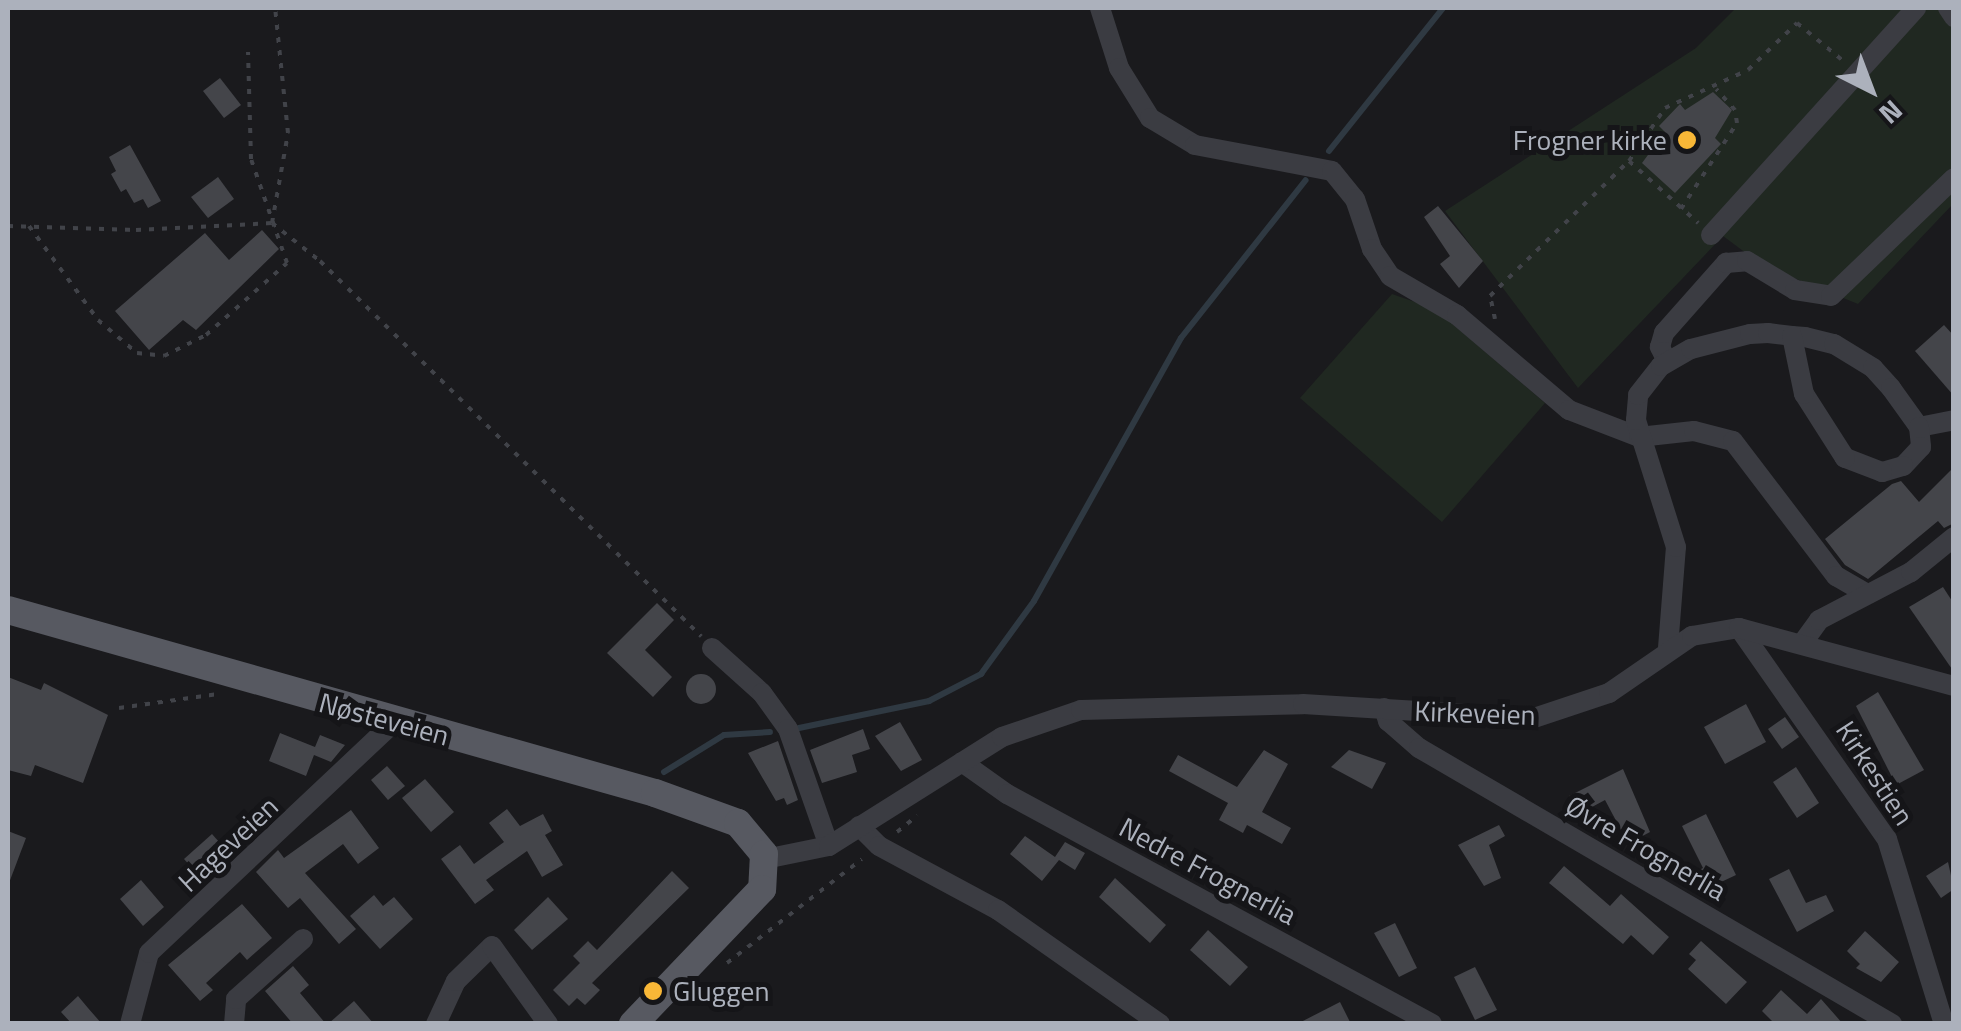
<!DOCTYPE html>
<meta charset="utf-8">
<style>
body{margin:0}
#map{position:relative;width:1961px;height:1031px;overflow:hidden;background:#1a1a1d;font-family:"Titillium Web",sans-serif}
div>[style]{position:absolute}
.green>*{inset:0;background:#202821}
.stream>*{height:6px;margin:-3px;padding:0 3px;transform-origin:3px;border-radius:3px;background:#2f3942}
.building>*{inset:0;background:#44454a}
.round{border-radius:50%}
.path>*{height:4px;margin-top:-2px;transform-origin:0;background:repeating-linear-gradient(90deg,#414349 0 5px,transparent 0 13px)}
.minor>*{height:20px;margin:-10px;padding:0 10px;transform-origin:10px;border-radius:10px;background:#3b3c42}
.major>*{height:28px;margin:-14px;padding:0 14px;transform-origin:14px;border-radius:14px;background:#575961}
.dots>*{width:28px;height:28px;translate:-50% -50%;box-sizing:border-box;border:5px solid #151518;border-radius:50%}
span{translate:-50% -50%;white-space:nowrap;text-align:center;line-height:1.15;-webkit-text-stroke:10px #151518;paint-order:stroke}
.poi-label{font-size:28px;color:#acb1bc}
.right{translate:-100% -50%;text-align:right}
.left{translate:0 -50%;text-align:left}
.street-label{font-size:28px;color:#acb1bc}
.frame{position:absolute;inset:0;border:10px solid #acb1bc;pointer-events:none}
.north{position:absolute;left:1821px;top:40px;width:100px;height:100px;-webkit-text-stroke:8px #151518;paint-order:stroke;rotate:138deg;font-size:28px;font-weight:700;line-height:40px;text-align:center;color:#acb1bc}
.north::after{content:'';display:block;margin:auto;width:35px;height:45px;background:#acb1bc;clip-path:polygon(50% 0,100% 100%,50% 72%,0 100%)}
</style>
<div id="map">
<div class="green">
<div style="clip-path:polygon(1736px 8px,1953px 8px,1953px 204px,1858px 304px,1762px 265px,1723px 236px,1578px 388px,1445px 211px,1696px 48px)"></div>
<div style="clip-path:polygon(1392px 294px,1435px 309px,1545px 403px,1442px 522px,1300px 398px)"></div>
</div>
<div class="stream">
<div style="left:1329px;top:151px;width:183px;rotate:-51.4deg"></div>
<div style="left:799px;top:728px;width:133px;rotate:-11.7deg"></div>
<div style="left:929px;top:701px;width:59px;rotate:-27.4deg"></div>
<div style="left:981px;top:674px;width:90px;rotate:-54deg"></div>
<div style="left:1034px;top:601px;width:301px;rotate:-60.8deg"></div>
<div style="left:1181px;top:338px;width:201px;rotate:-51.7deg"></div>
<div style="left:664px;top:772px;width:70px;rotate:-31.7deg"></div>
<div style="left:724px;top:735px;width:46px;rotate:-3.7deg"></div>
</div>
<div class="building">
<div style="clip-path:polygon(220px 78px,241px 105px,224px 118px,203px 91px)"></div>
<div style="clip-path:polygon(1713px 92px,1732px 110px,1715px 138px,1721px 144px,1675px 193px,1642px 163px,1665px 132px,1659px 126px,1680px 104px,1685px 110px)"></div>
<div style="clip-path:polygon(130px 145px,161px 201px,148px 208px,143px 199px,134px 203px,126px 189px,121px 192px,111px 174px,116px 171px,109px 157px)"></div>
<div style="clip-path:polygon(218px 177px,234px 199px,208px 218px,191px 197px)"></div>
<div style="clip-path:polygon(1438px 206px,1483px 261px,1459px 288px,1440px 264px,1450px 256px,1424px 217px)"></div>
<div style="clip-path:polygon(262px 230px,279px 249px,196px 330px,183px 320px,149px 350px,115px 311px,205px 233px,229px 260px)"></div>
<div style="clip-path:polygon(1944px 325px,1954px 336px,1954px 396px,1915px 351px)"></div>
<div style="clip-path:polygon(1954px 467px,1954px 523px,1944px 528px,1938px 521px,1868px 579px,1845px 565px,1825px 539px,1892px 484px,1901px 481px,1919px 502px)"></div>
<div style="clip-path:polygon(1943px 587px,1954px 604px,1954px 672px,1909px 607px)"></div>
<div style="clip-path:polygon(657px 603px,674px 620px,645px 650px,672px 677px,653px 697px,607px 653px)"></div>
<div class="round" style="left:686px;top:674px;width:30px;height:30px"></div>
<div style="clip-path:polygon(8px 677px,41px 690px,44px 683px,108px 715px,83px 783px,35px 765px,31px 776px,8px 770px)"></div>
<div style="clip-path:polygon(1878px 692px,1924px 770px,1896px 785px,1856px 706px)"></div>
<div style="clip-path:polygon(1746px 704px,1766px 742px,1725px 764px,1704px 727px)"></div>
<div style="clip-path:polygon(1785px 717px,1799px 737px,1782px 749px,1768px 729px)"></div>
<div style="clip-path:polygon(900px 722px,922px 760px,901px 771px,875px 736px)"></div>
<div style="clip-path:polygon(863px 729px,870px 749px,852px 755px,857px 772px,822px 783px,810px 750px)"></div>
<div style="clip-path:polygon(280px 733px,315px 747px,320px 735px,345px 745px,331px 762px,314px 755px,306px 776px,269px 761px)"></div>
<div style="clip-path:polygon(778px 741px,798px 800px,787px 805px,784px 798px,776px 801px,748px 753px)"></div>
<div style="clip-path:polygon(1264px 750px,1288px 764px,1262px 812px,1291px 828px,1282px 844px,1247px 825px,1243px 833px,1219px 820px,1228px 803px,1169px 771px,1178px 755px,1237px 787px)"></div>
<div style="clip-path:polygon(1349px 750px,1386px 763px,1372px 789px,1331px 767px)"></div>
<div style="clip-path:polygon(387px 766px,405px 786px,388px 800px,371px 780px)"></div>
<div style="clip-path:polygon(1796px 767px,1819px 803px,1797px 818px,1773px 782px)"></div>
<div style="clip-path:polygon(1623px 769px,1650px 832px,1635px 840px,1628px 827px,1621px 830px,1605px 800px,1579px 814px,1569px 796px)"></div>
<div style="clip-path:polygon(425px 779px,454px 812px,431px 832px,402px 798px)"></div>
<div style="clip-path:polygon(507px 809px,520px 826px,543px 814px,552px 831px,545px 835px,563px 865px,542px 877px,527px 851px,486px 880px,494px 890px,475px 904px,441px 859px,460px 845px,474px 864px,504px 842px,489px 823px)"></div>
<div style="clip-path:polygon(351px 810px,379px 848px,358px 864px,343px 844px,305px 873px,356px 929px,339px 944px,300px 898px,288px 908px,256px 872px,278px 850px,284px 858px)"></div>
<div style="clip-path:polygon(1706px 814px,1736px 875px,1702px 891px,1693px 873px,1703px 868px,1682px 826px)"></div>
<div style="clip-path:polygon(1499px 825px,1505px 836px,1489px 845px,1501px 878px,1484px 886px,1458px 845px)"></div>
<div style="clip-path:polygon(8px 831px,26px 838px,9px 883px,8px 883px)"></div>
<div style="clip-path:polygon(212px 834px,227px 851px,200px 877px,184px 859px)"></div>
<div style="clip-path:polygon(1025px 836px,1055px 857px,1065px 842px,1085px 853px,1075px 870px,1059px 860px,1042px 881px,1010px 854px)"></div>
<div style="clip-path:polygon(1948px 862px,1954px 889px,1941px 898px,1926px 876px)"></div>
<div style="clip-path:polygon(1564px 866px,1610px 906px,1621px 894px,1669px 937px,1653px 955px,1631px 935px,1623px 944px,1549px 883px)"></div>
<div style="clip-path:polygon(1789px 869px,1806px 903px,1826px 895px,1834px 911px,1797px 932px,1769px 879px)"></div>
<div style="clip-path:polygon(672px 871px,689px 888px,592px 983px,600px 990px,585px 1005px,577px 998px,569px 1006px,553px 990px,580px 963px,573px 956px,588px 941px,597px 950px)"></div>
<div style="clip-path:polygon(1115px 878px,1166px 925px,1150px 943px,1099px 897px)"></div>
<div style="clip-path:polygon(141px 880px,164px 907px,143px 926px,120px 899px)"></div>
<div style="clip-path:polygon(374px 895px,383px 906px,394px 897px,413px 919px,380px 949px,350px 916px)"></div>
<div style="clip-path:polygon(548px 897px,568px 919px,532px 950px,514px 930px)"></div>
<div style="clip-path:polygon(242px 904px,272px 938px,247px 960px,240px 952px,206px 983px,213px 990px,200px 1001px,168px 965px)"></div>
<div style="clip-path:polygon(1395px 923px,1417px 968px,1399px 977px,1374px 933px)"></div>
<div style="clip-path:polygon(1208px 930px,1248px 967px,1230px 986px,1190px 950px)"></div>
<div style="clip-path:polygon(1865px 931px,1899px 962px,1881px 982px,1856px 968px,1860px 964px,1847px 951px)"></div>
<div style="clip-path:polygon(1701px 941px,1747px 982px,1726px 1004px,1688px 969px,1696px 960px,1689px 954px)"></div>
<div style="clip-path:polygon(293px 966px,309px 985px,300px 993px,326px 1024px,293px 1024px,265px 991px)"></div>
<div style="clip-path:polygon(1475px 967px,1497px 1010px,1475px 1020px,1454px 977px)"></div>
<div style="clip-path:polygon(1781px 990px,1807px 1014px,1821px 999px,1843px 1024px,1775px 1024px,1762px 1011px)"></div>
<div style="clip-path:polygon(78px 996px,88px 1008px,102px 1024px,72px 1024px,61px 1012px)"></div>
<div style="clip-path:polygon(354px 1001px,374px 1024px,328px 1024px)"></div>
<div style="clip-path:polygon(1340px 1002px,1351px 1024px,1297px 1024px)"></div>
</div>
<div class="path">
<div style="left:1629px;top:161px;width:93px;rotate:41.9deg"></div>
<div style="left:1681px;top:209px;width:103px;rotate:-56.9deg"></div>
<div style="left:1737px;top:123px;width:13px;rotate:-99deg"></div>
<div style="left:1735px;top:110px;width:28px;rotate:-132deg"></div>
<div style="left:272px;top:223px;width:61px;rotate:38.4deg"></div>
<div style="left:320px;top:261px;width:535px;rotate:44.55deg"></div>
<div style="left:272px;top:223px;width:91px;rotate:-79.9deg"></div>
<div style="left:288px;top:133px;width:126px;rotate:-95.9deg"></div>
<div style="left:8px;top:226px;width:128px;rotate:1.8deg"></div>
<div style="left:136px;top:230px;width:136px;rotate:-2.9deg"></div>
<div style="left:29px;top:226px;width:117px;rotate:53.7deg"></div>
<div style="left:98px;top:320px;width:51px;rotate:40.2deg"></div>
<div style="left:137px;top:353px;width:27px;rotate:6deg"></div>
<div style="left:164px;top:356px;width:47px;rotate:-26.6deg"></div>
<div style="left:206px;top:335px;width:108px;rotate:-41.6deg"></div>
<div style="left:287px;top:263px;width:110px;rotate:-109.1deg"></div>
<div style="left:251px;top:159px;width:107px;rotate:-91.6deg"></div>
<div style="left:1495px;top:319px;width:24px;rotate:-102deg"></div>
<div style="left:1490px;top:296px;width:194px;rotate:-44.2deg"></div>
<div style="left:1629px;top:161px;width:64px;rotate:-55.8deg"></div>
<div style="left:1665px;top:108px;width:91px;rotate:-24.6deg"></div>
<div style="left:1748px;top:70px;width:68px;rotate:-43.8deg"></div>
<div style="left:1797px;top:23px;width:58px;rotate:39.4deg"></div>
<div style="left:119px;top:708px;width:100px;rotate:-8deg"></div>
<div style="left:897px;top:832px;width:26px;rotate:-39deg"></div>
<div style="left:727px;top:963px;width:170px;rotate:-37.6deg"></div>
</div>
<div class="minor">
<div style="left:1100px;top:8px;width:63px;rotate:72.4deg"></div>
<div style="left:1119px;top:68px;width:59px;rotate:58.2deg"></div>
<div style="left:1150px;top:118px;width:52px;rotate:31deg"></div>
<div style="left:1195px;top:145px;width:139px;rotate:10.7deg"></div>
<div style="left:1332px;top:171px;width:36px;rotate:51deg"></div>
<div style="left:1355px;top:199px;width:53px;rotate:71.2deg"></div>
<div style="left:1372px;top:249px;width:32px;rotate:56deg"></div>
<div style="left:1390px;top:276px;width:78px;rotate:30.2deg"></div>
<div style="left:1457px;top:315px;width:147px;rotate:40.3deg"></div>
<div style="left:1569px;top:410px;width:75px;rotate:21.1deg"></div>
<div style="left:1948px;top:8px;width:11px;rotate:56deg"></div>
<div style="left:1711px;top:235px;width:306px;rotate:-47.9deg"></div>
<div style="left:1667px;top:361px;width:16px;rotate:-117deg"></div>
<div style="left:1660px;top:347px;width:15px;rotate:-74deg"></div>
<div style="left:1664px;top:333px;width:94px;rotate:-48.5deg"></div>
<div style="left:1726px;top:263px;width:21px;rotate:-5deg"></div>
<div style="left:1747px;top:261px;width:56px;rotate:31.1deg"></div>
<div style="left:1795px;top:290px;width:36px;rotate:9deg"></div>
<div style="left:1831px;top:296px;width:170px;rotate:-43.8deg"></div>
<div style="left:1919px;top:427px;width:36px;rotate:-11deg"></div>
<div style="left:1639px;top:437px;width:55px;rotate:-6.2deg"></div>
<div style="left:1694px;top:431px;width:40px;rotate:14.4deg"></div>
<div style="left:1733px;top:441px;width:170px;rotate:52.7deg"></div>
<div style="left:1836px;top:576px;width:36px;rotate:30deg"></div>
<div style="left:1739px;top:628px;width:258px;rotate:55deg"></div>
<div style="left:1887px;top:839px;width:194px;rotate:72.9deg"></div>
<div style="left:1804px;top:641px;width:26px;rotate:-54deg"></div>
<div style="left:1819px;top:620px;width:104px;rotate:-27.6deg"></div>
<div style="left:1911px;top:572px;width:55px;rotate:-39.1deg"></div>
<div style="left:712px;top:648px;width:67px;rotate:42deg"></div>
<div style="left:762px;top:693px;width:44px;rotate:54.2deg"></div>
<div style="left:788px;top:729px;width:124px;rotate:70.7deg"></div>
<div style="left:1668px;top:648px;width:101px;rotate:-85.5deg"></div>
<div style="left:1676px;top:547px;width:133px;rotate:-107.5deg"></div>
<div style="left:1636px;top:420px;width:25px;rotate:-85deg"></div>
<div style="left:1638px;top:395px;width:37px;rotate:-52deg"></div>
<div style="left:1661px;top:366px;width:34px;rotate:-30deg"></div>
<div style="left:1691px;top:349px;width:61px;rotate:-14.3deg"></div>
<div style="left:1750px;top:334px;width:18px;rotate:-3deg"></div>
<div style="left:1768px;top:333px;width:24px;rotate:7deg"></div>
<div style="left:1792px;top:336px;width:13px;rotate:4deg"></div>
<div style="left:1805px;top:337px;width:30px;rotate:14deg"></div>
<div style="left:1834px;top:344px;width:46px;rotate:31.6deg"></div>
<div style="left:1873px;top:368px;width:27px;rotate:48deg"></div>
<div style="left:1891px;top:388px;width:48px;rotate:54.3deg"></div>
<div style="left:1919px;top:427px;width:20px;rotate:84deg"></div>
<div style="left:1921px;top:447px;width:26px;rotate:133deg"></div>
<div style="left:1903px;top:466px;width:22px;rotate:164deg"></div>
<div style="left:1882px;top:472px;width:40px;rotate:-159deg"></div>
<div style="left:1845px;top:458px;width:76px;rotate:-122.6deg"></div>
<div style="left:1804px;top:394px;width:59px;rotate:-101.7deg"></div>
<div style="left:1384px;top:708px;width:14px;rotate:73deg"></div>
<div style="left:1388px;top:721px;width:41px;rotate:41.1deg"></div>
<div style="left:1419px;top:748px;width:548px;rotate:30.26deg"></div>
<div style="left:962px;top:762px;width:55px;rotate:35.4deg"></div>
<div style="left:1007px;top:794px;width:483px;rotate:28.4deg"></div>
<div style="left:859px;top:826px;width:28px;rotate:45deg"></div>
<div style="left:879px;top:846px;width:135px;rotate:28.3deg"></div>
<div style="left:998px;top:910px;width:198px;rotate:35.1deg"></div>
<div style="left:765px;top:859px;width:65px;rotate:-11.5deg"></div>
<div style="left:829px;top:846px;width:204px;rotate:-32.2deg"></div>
<div style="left:1002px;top:737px;width:83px;rotate:-18.9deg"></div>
<div style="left:1081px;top:710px;width:222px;rotate:-1.5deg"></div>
<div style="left:1303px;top:704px;width:231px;rotate:3.5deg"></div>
<div style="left:1534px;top:718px;width:79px;rotate:-18.4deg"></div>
<div style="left:1609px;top:693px;width:101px;rotate:-34.5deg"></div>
<div style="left:1692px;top:636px;width:48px;rotate:-9.7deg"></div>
<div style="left:1739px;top:628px;width:223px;rotate:15.1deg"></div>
<div style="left:130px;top:1024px;width:73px;rotate:-75deg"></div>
<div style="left:149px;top:953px;width:337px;rotate:-43.3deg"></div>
<div style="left:234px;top:1024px;width:25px;rotate:-85deg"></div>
<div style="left:236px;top:999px;width:90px;rotate:-41.8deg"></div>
<div style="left:436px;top:1024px;width:47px;rotate:-65.1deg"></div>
<div style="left:456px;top:981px;width:50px;rotate:-44.2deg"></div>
<div style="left:492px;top:946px;width:96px;rotate:54.3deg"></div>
</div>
<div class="major">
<div style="left:8px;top:610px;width:672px;rotate:15.79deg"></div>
<div style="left:655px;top:793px;width:88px;rotate:19.9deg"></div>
<div style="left:738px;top:823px;width:40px;rotate:50deg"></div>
<div style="left:764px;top:854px;width:35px;rotate:93deg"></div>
<div style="left:762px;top:889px;width:187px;rotate:133.7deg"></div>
</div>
<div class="dots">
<div style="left:1687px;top:140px;background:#f8b737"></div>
<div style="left:653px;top:991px;background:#f8b737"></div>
</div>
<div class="poi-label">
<span class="right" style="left:1667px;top:140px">Frogner kirke</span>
<span class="left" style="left:673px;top:991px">Gluggen</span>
</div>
<div class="street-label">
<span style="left:1475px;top:713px;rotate:2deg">Kirkeveien</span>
<span style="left:384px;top:719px;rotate:15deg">Nøsteveien</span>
<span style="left:1875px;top:773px;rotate:57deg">Kirkestien</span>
<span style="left:228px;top:844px;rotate:-43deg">Hageveien</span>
<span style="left:1646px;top:848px;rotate:30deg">Øvre Frognerlia</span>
<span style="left:1208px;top:871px;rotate:28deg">Nedre Frognerlia</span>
</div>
<div class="frame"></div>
<div class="north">N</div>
</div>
